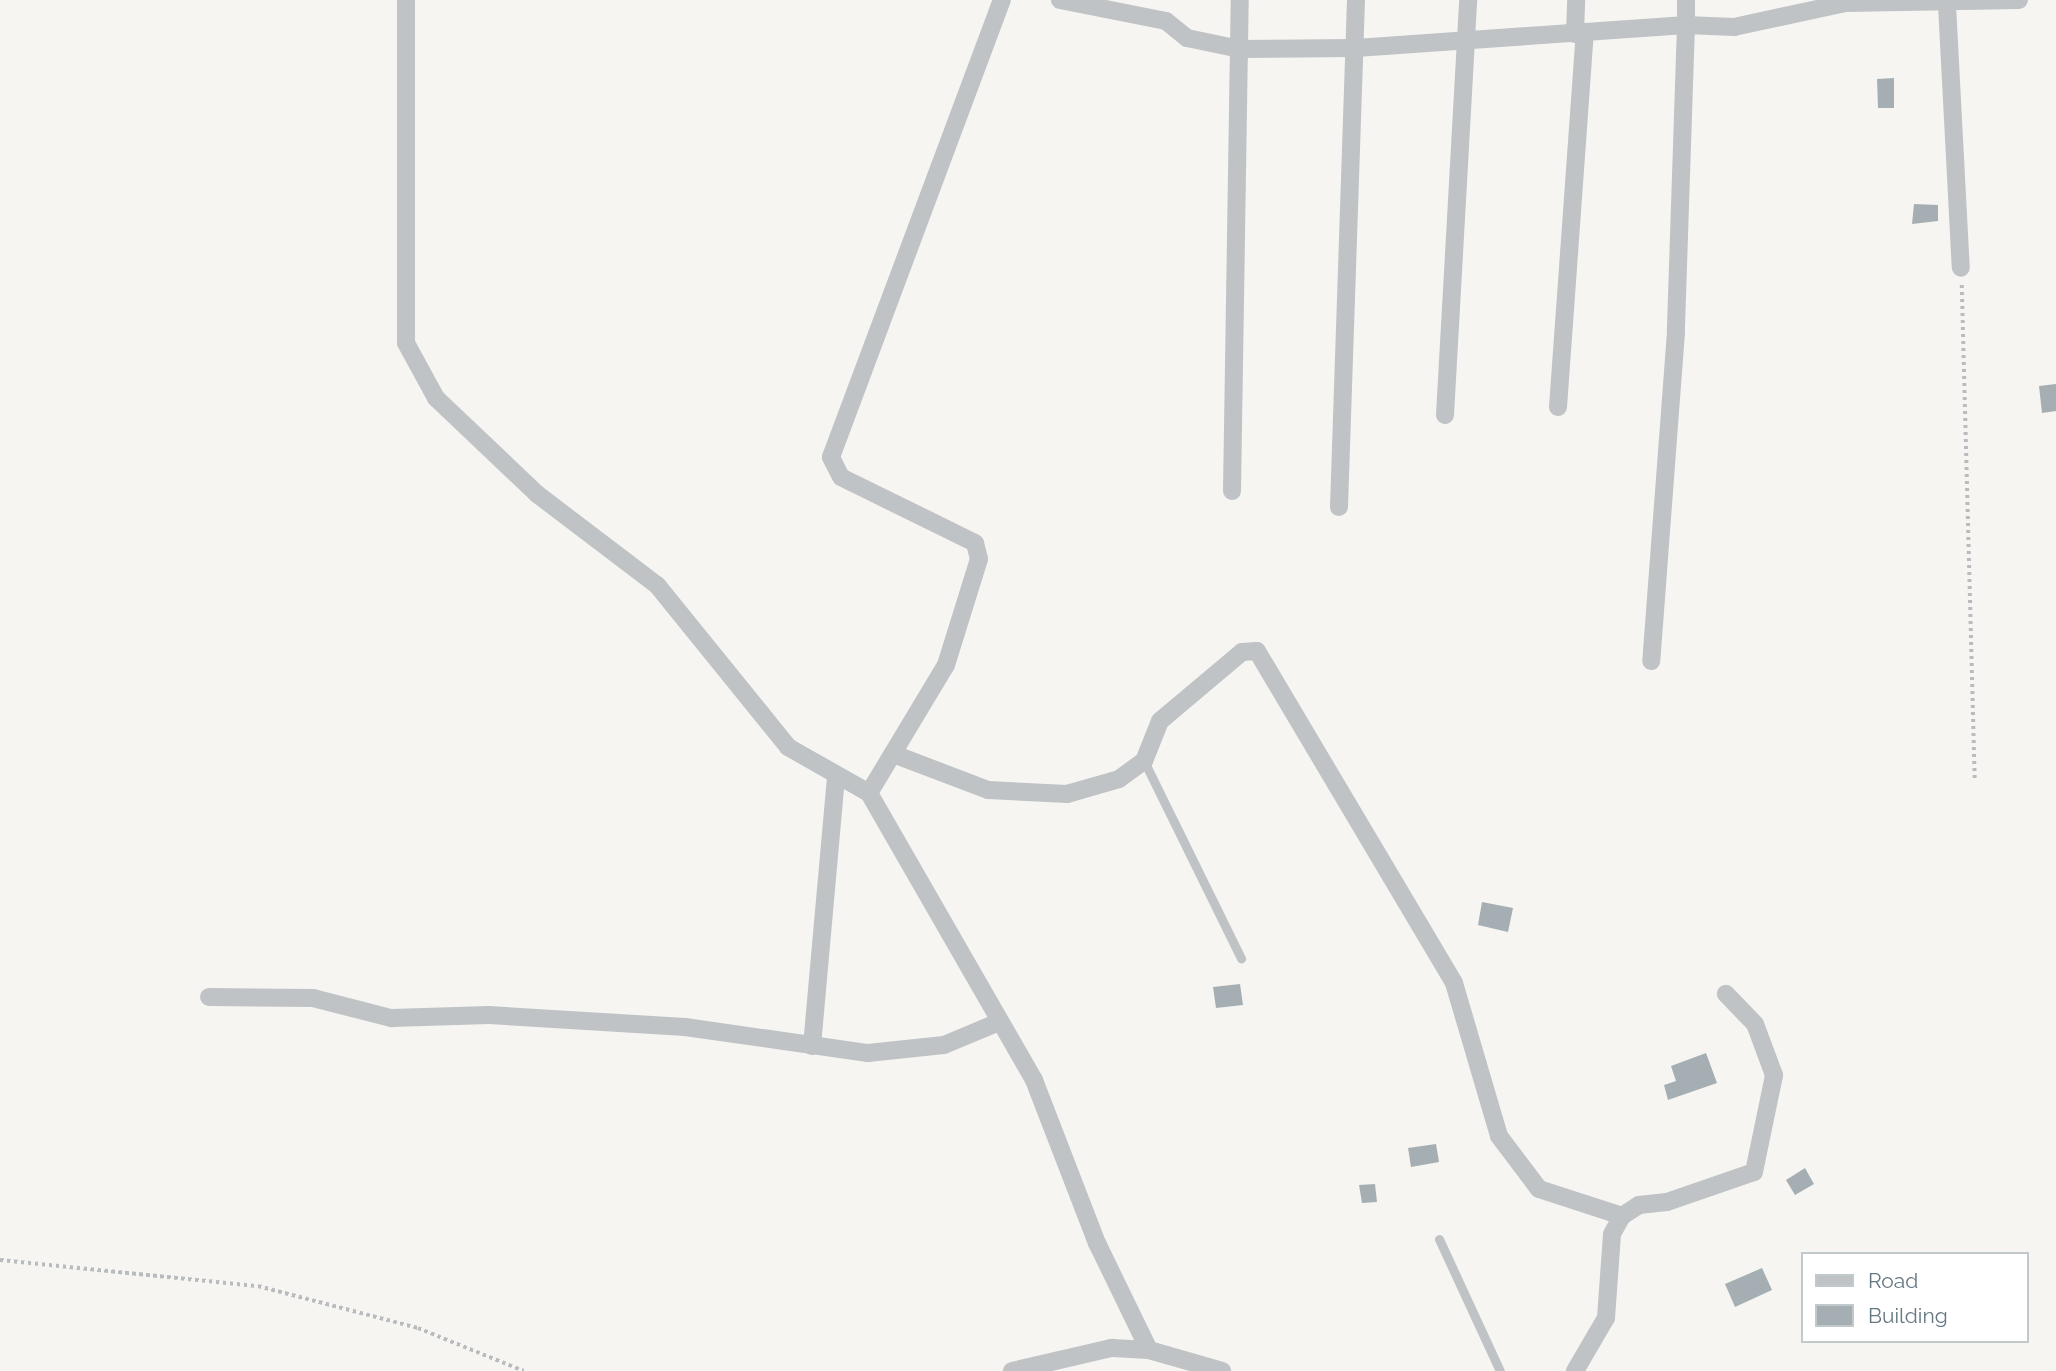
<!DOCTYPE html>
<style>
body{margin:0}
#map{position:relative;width:2056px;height:1371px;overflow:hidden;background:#f6f5f2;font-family:Raleway,sans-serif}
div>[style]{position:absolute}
.building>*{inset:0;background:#a5afb3}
.path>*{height:3.5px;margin-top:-1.75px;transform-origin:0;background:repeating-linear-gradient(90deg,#b9bcbe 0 3.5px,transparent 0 7px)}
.service>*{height:9px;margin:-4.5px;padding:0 4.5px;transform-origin:4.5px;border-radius:4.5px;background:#bfc3c6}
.minor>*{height:18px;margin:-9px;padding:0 9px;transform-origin:9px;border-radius:9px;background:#bfc3c6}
span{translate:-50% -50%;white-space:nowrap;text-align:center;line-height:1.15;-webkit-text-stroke:7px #fff;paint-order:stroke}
.legend{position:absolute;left:1801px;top:1252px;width:228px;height:91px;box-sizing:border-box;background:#fff;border:2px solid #c1c9cd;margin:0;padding:9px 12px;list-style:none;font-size:21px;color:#657883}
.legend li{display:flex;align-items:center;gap:14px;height:35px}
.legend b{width:35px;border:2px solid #c1c9cd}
</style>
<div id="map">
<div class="building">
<div style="clip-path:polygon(1894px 78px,1894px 108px,1878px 108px,1877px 79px)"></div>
<div style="clip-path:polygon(1914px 204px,1938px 205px,1938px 221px,1912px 224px)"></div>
<div style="clip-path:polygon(2056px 384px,2056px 411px,2042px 413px,2039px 386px)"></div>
<div style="clip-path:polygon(1482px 902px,1513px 908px,1508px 932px,1478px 925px)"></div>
<div style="clip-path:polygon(1240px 984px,1243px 1005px,1216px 1008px,1213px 987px)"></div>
<div style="clip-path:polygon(1706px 1053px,1717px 1083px,1668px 1100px,1664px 1085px,1676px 1081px,1671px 1066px)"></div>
<div style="clip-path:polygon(1436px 1144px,1439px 1162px,1411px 1167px,1408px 1148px)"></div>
<div style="clip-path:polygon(1805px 1168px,1814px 1184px,1795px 1195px,1786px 1180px)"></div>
<div style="clip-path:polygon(1375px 1184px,1377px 1202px,1362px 1203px,1359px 1185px)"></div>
<div style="clip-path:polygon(1762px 1268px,1772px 1290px,1735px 1307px,1725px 1284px)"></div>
</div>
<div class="path">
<div style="left:1962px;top:285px;width:494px;rotate:88.5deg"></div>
<div style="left:0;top:1260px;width:259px;rotate:5.8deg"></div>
<div style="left:258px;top:1286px;width:165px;rotate:14.7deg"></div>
<div style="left:418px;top:1328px;width:114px;rotate:22.1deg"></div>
</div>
<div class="service">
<div style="left:1144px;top:761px;width:220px;rotate:63.8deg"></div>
<div style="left:1439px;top:1239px;width:145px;rotate:65.2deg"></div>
</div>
<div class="minor">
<div style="left:406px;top:0;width:343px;rotate:90deg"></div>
<div style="left:406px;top:343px;width:63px;rotate:61.4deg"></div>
<div style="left:436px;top:398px;width:139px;rotate:43.5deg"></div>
<div style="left:537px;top:494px;width:151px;rotate:37.2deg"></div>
<div style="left:657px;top:585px;width:208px;rotate:51deg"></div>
<div style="left:788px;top:747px;width:93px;rotate:29.6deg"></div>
<div style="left:869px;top:793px;width:149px;rotate:-59deg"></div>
<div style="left:946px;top:665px;width:111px;rotate:-72.7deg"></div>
<div style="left:979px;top:559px;width:16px;rotate:-104deg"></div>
<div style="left:975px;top:543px;width:149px;rotate:-153.8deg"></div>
<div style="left:841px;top:477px;width:22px;rotate:-117deg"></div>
<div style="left:831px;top:457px;width:488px;rotate:-69.5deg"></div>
<div style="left:1060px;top:0;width:108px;rotate:11.2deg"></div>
<div style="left:1166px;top:21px;width:27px;rotate:39deg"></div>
<div style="left:1187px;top:38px;width:54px;rotate:11.7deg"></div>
<div style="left:1240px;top:49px;width:116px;rotate:-0.5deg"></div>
<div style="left:1356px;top:48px;width:331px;rotate:-4deg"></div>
<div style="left:1686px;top:25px;width:307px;rotate:91.9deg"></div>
<div style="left:1676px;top:332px;width:330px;rotate:94.3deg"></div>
<div style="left:1686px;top:0;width:25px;rotate:90deg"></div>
<div style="left:1686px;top:25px;width:48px;rotate:2.4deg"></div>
<div style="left:1734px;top:27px;width:114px;rotate:-12.2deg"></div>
<div style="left:1845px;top:3px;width:174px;rotate:-1deg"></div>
<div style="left:1947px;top:5px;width:263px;rotate:87deg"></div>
<div style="left:1575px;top:34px;width:34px;rotate:-88deg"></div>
<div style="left:1558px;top:407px;width:375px;rotate:-85.9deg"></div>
<div style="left:1445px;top:415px;width:416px;rotate:-86.8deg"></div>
<div style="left:1232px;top:491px;width:491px;rotate:-89.1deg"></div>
<div style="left:1339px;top:507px;width:507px;rotate:-88.08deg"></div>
<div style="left:896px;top:755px;width:98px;rotate:20.8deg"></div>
<div style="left:988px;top:790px;width:79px;rotate:2.9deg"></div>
<div style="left:1067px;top:794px;width:54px;rotate:-16.1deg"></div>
<div style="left:1119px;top:779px;width:31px;rotate:-36deg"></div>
<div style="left:1144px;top:761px;width:43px;rotate:-68.2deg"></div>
<div style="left:1160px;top:721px;width:107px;rotate:-40.1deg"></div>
<div style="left:1242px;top:652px;width:15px;rotate:-4deg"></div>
<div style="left:1257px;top:651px;width:386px;rotate:59.3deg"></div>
<div style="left:1454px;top:983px;width:159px;rotate:73.6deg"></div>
<div style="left:1499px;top:1136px;width:66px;rotate:53deg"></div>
<div style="left:1539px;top:1189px;width:87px;rotate:18deg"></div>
<div style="left:869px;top:793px;width:331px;rotate:60.1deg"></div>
<div style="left:1034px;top:1080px;width:175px;rotate:68.9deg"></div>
<div style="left:1097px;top:1243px;width:119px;rotate:64.1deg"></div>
<div style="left:209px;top:997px;width:104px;rotate:0.6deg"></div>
<div style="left:313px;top:998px;width:81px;rotate:14.4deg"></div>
<div style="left:391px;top:1018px;width:98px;rotate:-1.8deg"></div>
<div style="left:489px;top:1015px;width:196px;rotate:3.5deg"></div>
<div style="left:685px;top:1027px;width:185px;rotate:8.1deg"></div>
<div style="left:868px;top:1053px;width:76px;rotate:-6deg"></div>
<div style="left:944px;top:1045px;width:60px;rotate:-22.7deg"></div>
<div style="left:812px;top:1046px;width:272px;rotate:-84.9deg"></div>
<div style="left:1012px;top:1371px;width:103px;rotate:-13deg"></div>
<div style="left:1112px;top:1348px;width:37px;rotate:3deg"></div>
<div style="left:1149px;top:1350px;width:76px;rotate:16deg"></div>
<div style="left:1575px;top:1371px;width:61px;rotate:-59.7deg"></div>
<div style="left:1606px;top:1318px;width:84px;rotate:-85.9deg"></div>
<div style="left:1612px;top:1234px;width:21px;rotate:-61deg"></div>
<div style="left:1622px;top:1216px;width:20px;rotate:-33deg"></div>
<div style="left:1639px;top:1205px;width:28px;rotate:-6deg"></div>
<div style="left:1667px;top:1202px;width:92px;rotate:-19deg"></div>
<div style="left:1754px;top:1172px;width:99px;rotate:-78.3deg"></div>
<div style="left:1774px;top:1075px;width:54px;rotate:-110.4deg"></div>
<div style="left:1755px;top:1024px;width:42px;rotate:-134deg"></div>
</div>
<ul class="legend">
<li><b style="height:9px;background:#bfc3c6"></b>Road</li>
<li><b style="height:19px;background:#a5afb3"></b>Building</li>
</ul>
</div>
